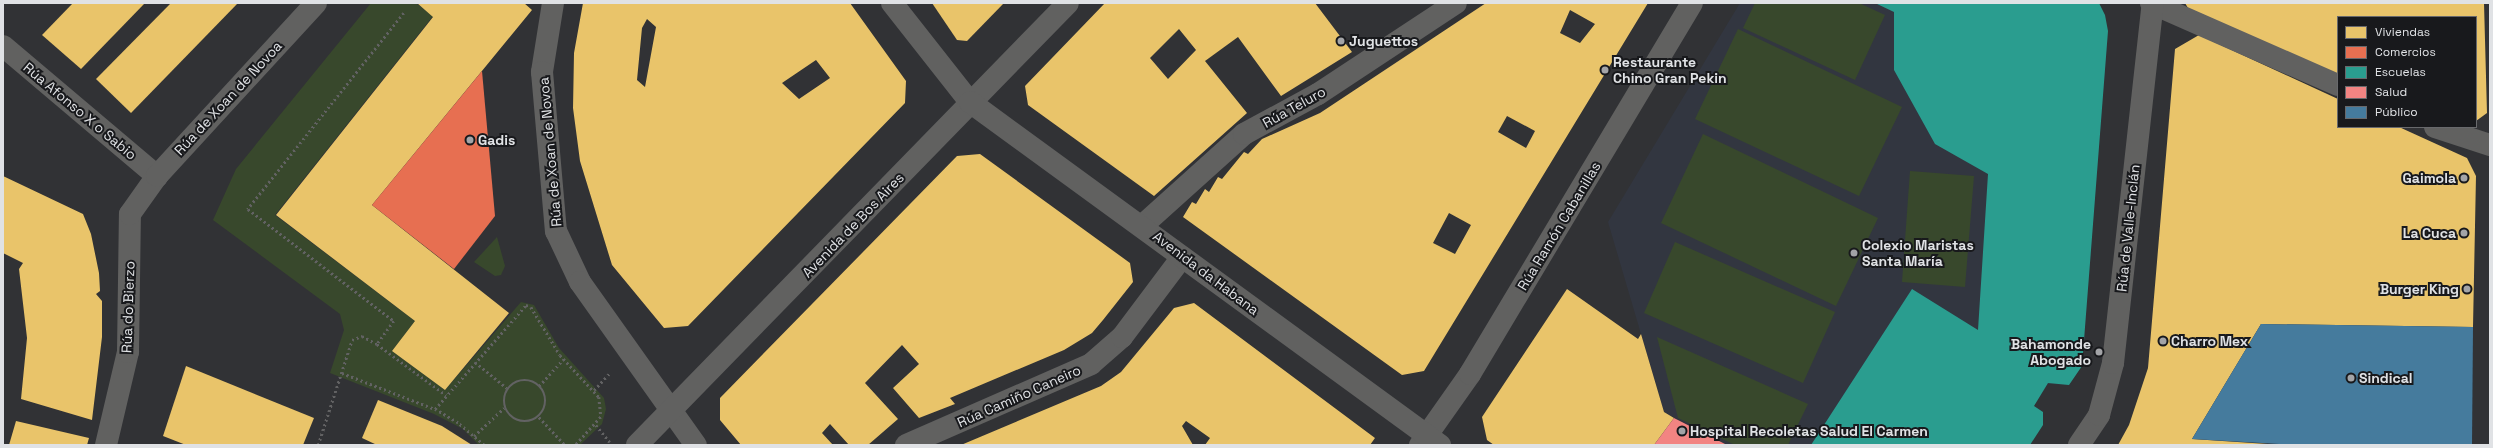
<!DOCTYPE html>
<meta charset="utf-8">
<style>
body{margin:0}
#map{position:relative;width:2493px;height:448px;overflow:hidden;background:#313235;font-family:"Space Grotesk",sans-serif}
div>[style]{position:absolute}
.built>*{inset:0;background:#323640}
.green>*{inset:0;background:#38482c}
.homes>*{inset:0;background:#e9c46a}
.shops>*{inset:0;background:#e76f51}
.schools>*{inset:0;background:#2a9d8f}
.health>*{inset:0;background:#f28482}
.public>*{inset:0;background:#457b9d}
.path>*{height:2.5px;margin-top:-1.25px;transform-origin:0;background:repeating-linear-gradient(90deg,#626263 0 2px,transparent 0 5px)}
.path>.ring{margin:-1.25px;padding:0;box-sizing:content-box;background:none;border:2.5px solid #626263;border-radius:50%}
.pedestrian>*{height:22px;margin:-11px;padding:0 11px;transform-origin:11px;border-radius:11px;background:#616160}
.minor>*{height:22px;margin:-11px;padding:0 11px;transform-origin:11px;border-radius:11px;background:#616160}
.tertiary>*{height:22px;margin:-11px;padding:0 11px;transform-origin:11px;border-radius:11px;background:#616160}
.dots>*{width:11px;height:11px;translate:-50% -50%;box-sizing:border-box;border:2px solid #18191c;border-radius:50%}
span{translate:-50% -50%;white-space:nowrap;text-align:center;line-height:1.15;-webkit-text-stroke:4px #18191c;paint-order:stroke}
.poi-label{font-size:14px;color:#e0e2e5;font-weight:700}
.left{translate:0 -50%;text-align:left}
.right{translate:-100% -50%;text-align:right}
.street-label{font-size:14px;color:#e0e2e5}
.frame{position:absolute;inset:0;border:4px solid #e0e2e5;pointer-events:none}
.legend{position:absolute;left:2337px;top:16px;width:140px;height:112px;box-sizing:border-box;background:#18191c;border:1px solid #68696c;margin:0;padding:5px 7px;list-style:none;font-size:12px;color:#e0e2e5}
.legend li{display:flex;align-items:center;gap:8px;height:20px}
.legend b{width:20px;border:1px solid #68696c}
</style>
<div id="map">
<div class="built">
<div style="clip-path:polygon(1740px 3px,2099px 3px,2108px 31px,2082px 366px,2069px 385px,2048px 384px,2034px 406px,2043px 412px,2030px 445px,1727px 445px,1664px 412px,1608px 222px)"></div>
</div>
<div class="green">
<div style="clip-path:polygon(371px 3px,416px 3px,433px 16px,275px 215px,415px 321px,392px 351px,445px 390px,521px 302px,534px 305px,559px 348px,604px 398px,606px 409px,602px 424px,580px 445px,479px 445px,463px 429px,434px 414px,330px 373px,344px 330px,340px 314px,213px 220px,236px 169px)"></div>
<div style="clip-path:polygon(1755px 3px,1859px 3px,1885px 15px,1855px 80px,1743px 28px)"></div>
<div style="clip-path:polygon(1738px 29px,1902px 107px,1859px 196px,1695px 119px)"></div>
<div style="clip-path:polygon(1703px 134px,1878px 218px,1836px 306px,1661px 223px)"></div>
<div style="clip-path:polygon(1910px 171px,1974px 176px,1965px 287px,1902px 282px)"></div>
<div style="clip-path:polygon(497px 237px,505px 266px,501px 275px,495px 276px,474px 262px)"></div>
<div style="clip-path:polygon(1675px 242px,1835px 312px,1803px 383px,1644px 313px)"></div>
<div style="clip-path:polygon(1657px 337px,1808px 404px,1788px 445px,1735px 445px,1678px 418px)"></div>
</div>
<div class="homes">
<div style="clip-path:polygon(73px 3px,145px 3px,81px 69px,42px 35px)"></div>
<div style="clip-path:polygon(171px 3px,238px 3px,131px 113px,96px 79px)"></div>
<div style="clip-path:polygon(417px 3px,524px 3px,532px 10px,372px 205px,509px 313px,445px 390px,392px 351px,415px 321px,276px 215px,433px 17px)"></div>
<div style="clip-path:polygon(evenodd,583px 3px,850px 3px,906px 81px,905px 103px,688px 326px,664px 328px,612px 265px,580px 161px,573px 108px,574px 53px,583px 3px,647px 19px,656px 27px,645px 87px,637px 80px,642px 28px,647px 19px,583px 3px,816px 60px,830px 78px,799px 99px,782px 83px,816px 60px)"></div>
<div style="clip-path:polygon(932px 3px,1004px 3px,967px 41px,957px 40px)"></div>
<div style="clip-path:polygon(evenodd,1105px 3px,1315px 3px,1352px 52px,1281px 96px,1238px 37px,1205px 61px,1247px 113px,1154px 196px,1028px 105px,1025px 86px,1105px 3px,1179px 29px,1196px 50px,1168px 79px,1150px 58px,1179px 29px)"></div>
<div style="clip-path:polygon(evenodd,1486px 3px,1648px 3px,1424px 371px,1402px 375px,1183px 217px,1192px 202px,1196px 204px,1205px 189px,1209px 192px,1218px 177px,1222px 179px,1244px 152px,1248px 154px,1262px 139px,1320px 113px,1486px 3px,1570px 10px,1595px 24px,1580px 43px,1560px 33px,1570px 10px,1486px 3px,1507px 116px,1535px 131px,1526px 148px,1498px 132px,1507px 116px,1486px 3px,1449px 213px,1471px 225px,1455px 254px,1433px 243px,1449px 213px)"></div>
<div style="clip-path:polygon(2185px 3px,2484px 3px,2487px 113px,2476px 121px,2476px 17px,2338px 17px,2338px 75px,2188px 8px)"></div>
<div style="clip-path:polygon(2199px 35px,2338px 99px,2338px 127px,2399px 127px,2467px 158px,2476px 176px,2473px 327px,2261px 324px,2192px 439px,2283px 445px,2118px 445px,2129px 425px,2148px 368px,2175px 49px)"></div>
<div style="clip-path:polygon(980px 154px,1130px 263px,1133px 282px,1103px 320px,1092px 333px,1064px 350px,950px 398px,955px 404px,919px 418px,893px 388px,919px 364px,902px 345px,865px 383px,898px 419px,868px 445px,849px 445px,830px 424px,822px 433px,833px 445px,741px 445px,720px 420px,720px 398px,957px 156px)"></div>
<div style="clip-path:polygon(3px 176px,83px 214px,91px 234px,99px 273px,100px 291px,96px 294px,102px 301px,102px 337px,92px 420px,21px 399px,27px 338px,19px 269px,23px 263px,3px 253px)"></div>
<div style="clip-path:polygon(1567px 289px,1638px 339px,1641px 334px,1664px 412px,1674px 418px,1654px 445px,1494px 445px,1487px 440px,1482px 417px)"></div>
<div style="clip-path:polygon(1194px 303px,1375px 438px,1370px 445px,1205px 445px,1210px 438px,1186px 421px,1182px 426px,1193px 445px,961px 445px,1101px 386px,1121px 372px,1174px 308px)"></div>
<div style="clip-path:polygon(186px 366px,314px 418px,303px 445px,186px 445px,163px 436px)"></div>
<div style="clip-path:polygon(378px 400px,442px 426px,472px 445px,377px 445px,362px 438px)"></div>
<div style="clip-path:polygon(16px 421px,89px 438px,87px 445px,9px 445px)"></div>
</div>
<div class="shops">
<div style="clip-path:polygon(482px 71px,495px 216px,454px 269px,372px 205px)"></div>
</div>
<div class="schools">
<div style="clip-path:polygon(1875px 3px,2099px 3px,2105px 15px,2108px 31px,2082px 366px,2069px 385px,2048px 383px,2034px 406px,2043px 412px,2043px 425px,2030px 445px,1811px 445px,1912px 289px,1978px 330px,1988px 174px,1935px 144px,1894px 70px,1894px 12px)"></div>
</div>
<div class="health">
<div style="clip-path:polygon(1674px 418px,1727px 445px,1654px 445px)"></div>
</div>
<div class="public">
<div style="clip-path:polygon(2261px 324px,2473px 327px,2472px 445px,2296px 445px,2192px 439px)"></div>
</div>
<div class="path">
<div style="left:404px;top:13px;width:251px;rotate:128.5deg"></div>
<div style="left:248px;top:209px;width:184px;rotate:37.5deg"></div>
<div style="left:394px;top:321px;width:29px;rotate:126deg"></div>
<div style="left:377px;top:344px;width:86px;rotate:36.5deg"></div>
<div style="left:475px;top:362px;width:41px;rotate:39.1deg"></div>
<div style="left:342px;top:373px;width:100px;rotate:21.2deg"></div>
<div class="ring" style="left:504px;top:380px;width:39.5px;height:39.5px"></div>
<div style="left:539px;top:386px;width:36px;rotate:-48deg"></div>
<div style="left:594px;top:390px;width:23px;rotate:-47deg"></div>
<div style="left:539px;top:417px;width:38px;rotate:47deg"></div>
<div style="left:596px;top:425px;width:22px;rotate:51deg"></div>
<div style="left:474px;top:436px;width:41px;rotate:-43deg"></div>
<div style="left:318px;top:445px;width:110px;rotate:-72.1deg"></div>
<div style="left:352px;top:340px;width:11px;rotate:-22deg"></div>
<div style="left:362px;top:336px;width:17px;rotate:28deg"></div>
<div style="left:484px;top:445px;width:34px;rotate:-140deg"></div>
<div style="left:458px;top:423px;width:27px;rotate:-149deg"></div>
<div style="left:435px;top:409px;width:138px;rotate:-48.8deg"></div>
<div style="left:526px;top:305px;width:5px;rotate:22deg"></div>
<div style="left:531px;top:307px;width:56px;rotate:58.9deg"></div>
<div style="left:560px;top:355px;width:57px;rotate:47.1deg"></div>
<div style="left:599px;top:397px;width:20px;rotate:84deg"></div>
<div style="left:601px;top:417px;width:38px;rotate:132deg"></div>
</div>
<div class="pedestrian">
<div style="left:2151px;top:3px;width:204px;rotate:23.7deg"></div>
<div style="left:2435px;top:127px;width:58px;rotate:18.1deg"></div>
<div style="left:1143px;top:225px;width:136px;rotate:-42deg"></div>
<div style="left:1244px;top:134px;width:84px;rotate:-28.4deg"></div>
<div style="left:1318px;top:94px;width:165px;rotate:-33.4deg"></div>
<div style="left:2079px;top:445px;width:36px;rotate:-56deg"></div>
<div style="left:2099px;top:415px;width:54px;rotate:-74.9deg"></div>
<div style="left:2113px;top:363px;width:362px;rotate:-83.7deg"></div>
</div>
<div class="minor">
<div style="left:553px;top:3px;width:70px;rotate:99.1deg"></div>
<div style="left:542px;top:72px;width:160px;rotate:85deg"></div>
<div style="left:556px;top:231px;width:56px;rotate:64.8deg"></div>
<div style="left:580px;top:282px;width:200px;rotate:54.6deg"></div>
<div style="left:3px;top:46px;width:202px;rotate:40.2deg"></div>
<div style="left:106px;top:445px;width:96px;rotate:-76.7deg"></div>
<div style="left:128px;top:352px;width:138px;rotate:-89.2deg"></div>
<div style="left:130px;top:214px;width:47px;rotate:-54.6deg"></div>
<div style="left:157px;top:176px;width:235px;rotate:-47.4deg"></div>
<div style="left:637px;top:445px;width:617px;rotate:-45.72deg"></div>
<div style="left:906px;top:445px;width:202px;rotate:-23.6deg"></div>
<div style="left:1091px;top:364px;width:41px;rotate:-41.1deg"></div>
<div style="left:1122px;top:337px;width:100px;rotate:-53.1deg"></div>
<div style="left:1420px;top:445px;width:87px;rotate:-54.8deg"></div>
<div style="left:1470px;top:374px;width:432px;rotate:-59.1deg"></div>
</div>
<div class="tertiary">
<div style="left:892px;top:3px;width:126px;rotate:51.8deg"></div>
<div style="left:970px;top:102px;width:582px;rotate:36.12deg"></div>
</div>
<div class="dots">
<div style="left:1341px;top:41px;background:#a3a4a7"></div>
<div style="left:1605px;top:70px;background:#a3a4a7"></div>
<div style="left:470px;top:140px;background:#a3a4a7"></div>
<div style="left:2464px;top:178px;background:#a3a4a7"></div>
<div style="left:2464px;top:233px;background:#a3a4a7"></div>
<div style="left:1854px;top:253px;background:#a3a4a7"></div>
<div style="left:2467px;top:289px;background:#a3a4a7"></div>
<div style="left:2163px;top:341px;background:#a3a4a7"></div>
<div style="left:2099px;top:352px;background:#a3a4a7"></div>
<div style="left:2351px;top:378px;background:#a3a4a7"></div>
<div style="left:1682px;top:431px;background:#a3a4a7"></div>
</div>
<div class="poi-label">
<span class="left" style="left:1349px;top:41px">Juguettos</span>
<span class="left" style="left:1613px;top:70px">Restaurante<br>Chino Gran Pekin</span>
<span class="left" style="left:478px;top:140px">Gadis</span>
<span class="right" style="left:2456px;top:178px">Gaimola</span>
<span class="right" style="left:2456px;top:233px">La Cuca</span>
<span class="left" style="left:1862px;top:253px">Colexio Maristas<br>Santa María</span>
<span class="right" style="left:2459px;top:289px">Burger King</span>
<span class="left" style="left:2171px;top:341px">Charro Mex</span>
<span class="right" style="left:2091px;top:352px">Bahamonde<br>Abogado</span>
<span class="left" style="left:2359px;top:378px">Sindical</span>
<span class="left" style="left:1690px;top:431px">Hospital Recoletas Salud El Carmen</span>
</div>
<div class="street-label">
<span style="left:228px;top:98px;rotate:-47deg">Rúa de Xoan de Novoa</span>
<span style="left:1294px;top:107px;rotate:-29deg">Rúa Teluro</span>
<span style="left:80px;top:111px;rotate:40deg">Rúa Afonso X o Sabio</span>
<span style="left:550px;top:152px;rotate:-95deg">Rúa de Xoan de Novoa</span>
<span style="left:853px;top:225px;rotate:-46deg">Avenida de Bos Aires</span>
<span style="left:1559px;top:226px;rotate:-59deg">Rúa Ramón Cabanillas</span>
<span style="left:2128px;top:228px;rotate:-84deg">Rúa de Valle-Inclán</span>
<span style="left:1206px;top:273px;rotate:37deg">Avenida da Habana</span>
<span style="left:128px;top:307px;rotate:-88deg">Rúa do Bierzo</span>
<span style="left:1019px;top:396px;rotate:-24deg">Rúa Camiño Caneiro</span>
</div>
<div class="frame"></div>
<ul class="legend">
<li><b style="height:11px;background:#e9c46a"></b>Viviendas</li>
<li><b style="height:11px;background:#e76f51"></b>Comercios</li>
<li><b style="height:11px;background:#2a9d8f"></b>Escuelas</li>
<li><b style="height:11px;background:#f28482"></b>Salud</li>
<li><b style="height:11px;background:#457b9d"></b>Público</li>
</ul>
</div>
